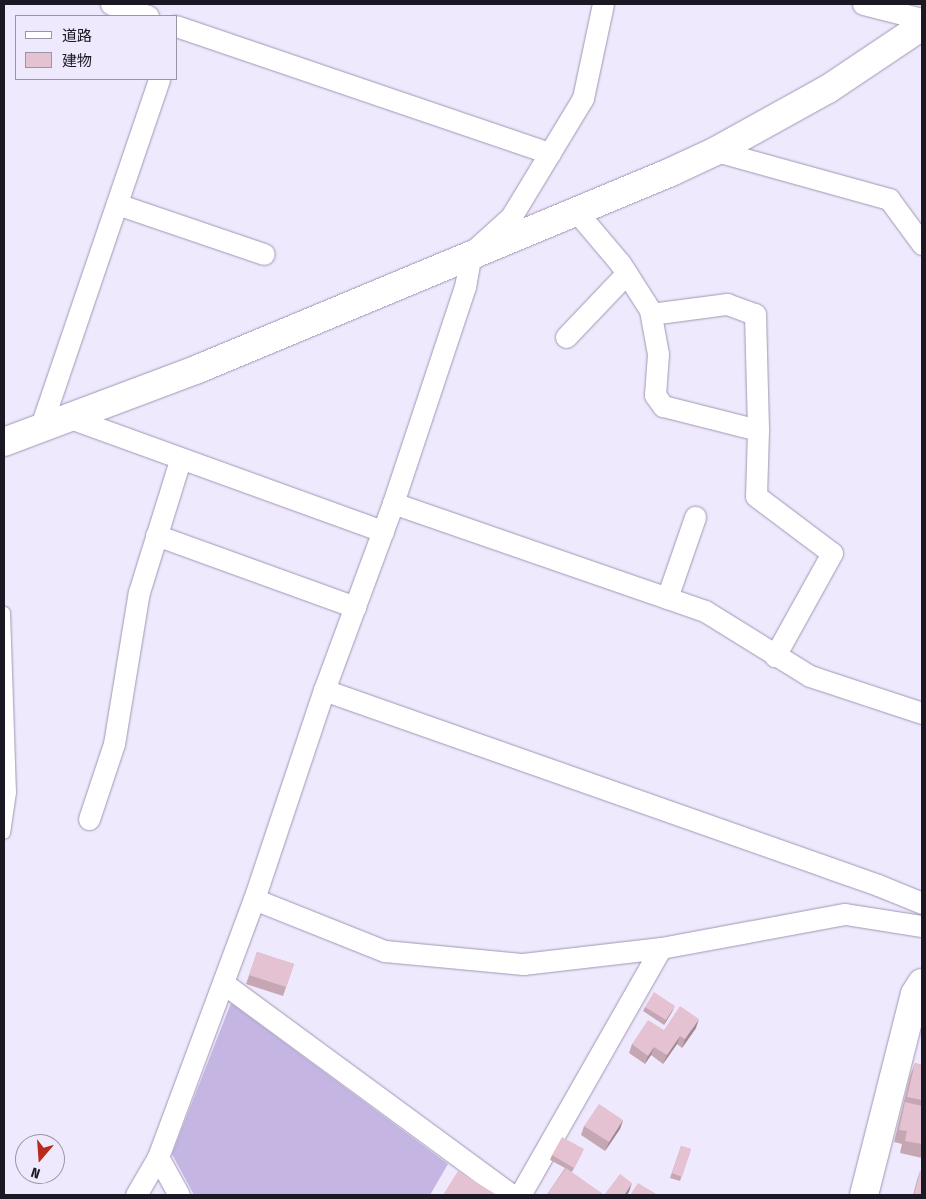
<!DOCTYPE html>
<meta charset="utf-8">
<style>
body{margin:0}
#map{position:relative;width:926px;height:1199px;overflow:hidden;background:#efe9fd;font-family:"Fira Sans Condensed","Noto Sans JP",sans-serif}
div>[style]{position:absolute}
.forest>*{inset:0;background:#c4b5e2}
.roads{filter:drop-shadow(0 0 1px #a096b4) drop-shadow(0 0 1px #a096b4)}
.lane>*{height:11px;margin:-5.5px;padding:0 5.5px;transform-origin:5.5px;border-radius:5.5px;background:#fff}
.street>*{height:21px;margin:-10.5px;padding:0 10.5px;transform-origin:10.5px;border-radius:10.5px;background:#fff}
.secondary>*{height:28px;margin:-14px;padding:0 14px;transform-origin:14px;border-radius:14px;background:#fff}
.wall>*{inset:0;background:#c5a7b4}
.shaded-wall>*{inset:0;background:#a08892}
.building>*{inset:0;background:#e5c2d1}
span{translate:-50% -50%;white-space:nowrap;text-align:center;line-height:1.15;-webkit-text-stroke:4px #efe9fd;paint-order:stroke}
.frame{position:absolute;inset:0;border:5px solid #1b1823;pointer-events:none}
.legend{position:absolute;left:15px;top:15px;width:162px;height:65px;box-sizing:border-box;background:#efe9fd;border:1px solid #9a95a6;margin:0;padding:6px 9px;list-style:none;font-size:15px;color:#1b1823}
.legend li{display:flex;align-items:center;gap:10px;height:25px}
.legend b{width:25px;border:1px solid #9a95a6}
.north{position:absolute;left:15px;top:1134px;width:50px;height:50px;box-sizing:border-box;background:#efe9fd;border:1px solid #9a95a6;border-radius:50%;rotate:198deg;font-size:14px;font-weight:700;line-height:20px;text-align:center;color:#1b1823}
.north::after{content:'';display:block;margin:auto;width:18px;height:22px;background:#b72a1c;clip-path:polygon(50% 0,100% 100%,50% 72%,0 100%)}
</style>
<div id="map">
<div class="forest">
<div style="clip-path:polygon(231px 1003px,448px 1164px,430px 1195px,194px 1195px,172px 1154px)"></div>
</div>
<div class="roads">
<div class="lane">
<div style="left:4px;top:612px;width:180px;rotate:88.1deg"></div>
<div style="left:10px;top:792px;width:41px;rotate:98.3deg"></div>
</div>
<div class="street">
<div style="left:111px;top:4px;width:39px;rotate:18deg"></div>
<div style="left:863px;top:4px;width:61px;rotate:14.3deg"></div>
<div style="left:176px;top:26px;width:395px;rotate:18.8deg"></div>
<div style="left:716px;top:151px;width:180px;rotate:15.5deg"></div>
<div style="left:889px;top:199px;width:56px;rotate:53.7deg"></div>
<div style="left:117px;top:204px;width:155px;rotate:18.8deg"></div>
<div style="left:576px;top:211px;width:68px;rotate:49.8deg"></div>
<div style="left:620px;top:263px;width:56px;rotate:57.4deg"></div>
<div style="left:650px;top:310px;width:45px;rotate:79.7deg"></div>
<div style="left:658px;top:354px;width:41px;rotate:94.2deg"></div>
<div style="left:655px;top:395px;width:14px;rotate:54deg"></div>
<div style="left:663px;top:406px;width:98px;rotate:14.2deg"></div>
<div style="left:651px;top:314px;width:77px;rotate:-7.5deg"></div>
<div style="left:727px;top:304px;width:30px;rotate:20deg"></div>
<div style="left:755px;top:314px;width:116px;rotate:88.5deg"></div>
<div style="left:758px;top:430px;width:66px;rotate:91.7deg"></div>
<div style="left:756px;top:496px;width:95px;rotate:36.9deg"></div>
<div style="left:832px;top:553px;width:118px;rotate:119deg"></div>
<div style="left:566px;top:337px;width:88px;rotate:-46.4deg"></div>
<div style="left:70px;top:418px;width:333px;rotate:19.9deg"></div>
<div style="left:40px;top:429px;width:370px;rotate:-71.2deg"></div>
<div style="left:393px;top:503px;width:330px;rotate:19.1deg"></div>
<div style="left:705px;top:611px;width:123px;rotate:31.8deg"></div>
<div style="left:810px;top:676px;width:118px;rotate:18.3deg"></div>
<div style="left:156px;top:535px;width:212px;rotate:19.9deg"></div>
<div style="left:667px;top:598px;width:86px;rotate:-70.9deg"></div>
<div style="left:324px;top:690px;width:587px;rotate:19.39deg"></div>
<div style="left:878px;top:885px;width:48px;rotate:22.2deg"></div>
<div style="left:89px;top:819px;width:79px;rotate:-71.6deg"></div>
<div style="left:114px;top:744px;width:154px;rotate:-80.7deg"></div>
<div style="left:139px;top:592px;width:138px;rotate:-72.7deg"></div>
<div style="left:254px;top:899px;width:141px;rotate:21.7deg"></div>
<div style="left:385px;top:951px;width:139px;rotate:5.4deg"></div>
<div style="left:523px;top:964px;width:139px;rotate:-6.6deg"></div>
<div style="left:661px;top:948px;width:187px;rotate:-10.5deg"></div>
<div style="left:845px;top:914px;width:78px;rotate:8.9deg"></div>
<div style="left:223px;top:983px;width:358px;rotate:36.3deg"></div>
<div style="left:158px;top:1157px;width:43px;rotate:61.1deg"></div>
<div style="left:136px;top:1195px;width:44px;rotate:-59.9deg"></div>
<div style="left:158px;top:1157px;width:275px;rotate:-69.6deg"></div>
<div style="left:254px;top:899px;width:220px;rotate:-71.5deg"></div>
<div style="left:324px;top:690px;width:199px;rotate:-69.7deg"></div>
<div style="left:393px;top:503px;width:228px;rotate:-71.6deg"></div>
<div style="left:465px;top:287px;width:35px;rotate:-80deg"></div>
<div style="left:471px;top:253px;width:54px;rotate:-42deg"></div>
<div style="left:511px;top:217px;width:139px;rotate:-58.8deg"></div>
<div style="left:583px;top:98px;width:96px;rotate:-78deg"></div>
<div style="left:520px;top:1195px;width:284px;rotate:-60.3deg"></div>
</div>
<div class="secondary">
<div style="left:4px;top:442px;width:207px;rotate:-20.6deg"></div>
<div style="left:198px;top:369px;width:512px;rotate:-22.61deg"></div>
<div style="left:671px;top:172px;width:50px;rotate:-25deg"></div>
<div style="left:716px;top:151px;width:128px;rotate:-29deg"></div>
<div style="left:828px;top:89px;width:113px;rotate:-33.8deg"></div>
<div style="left:864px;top:1195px;width:207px;rotate:-75.8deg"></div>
<div style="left:915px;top:994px;width:13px;rotate:-58deg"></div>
</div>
</div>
<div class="wall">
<div style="clip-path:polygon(257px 952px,294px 964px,283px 996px,246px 984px)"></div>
<div style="clip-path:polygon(645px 1007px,673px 1010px,664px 1025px,643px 1011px)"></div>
<div style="clip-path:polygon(696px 1028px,682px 1048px,677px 1044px,663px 1064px,651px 1055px,645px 1064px,629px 1053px,632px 1044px,664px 1030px)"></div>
<div style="clip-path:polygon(915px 1063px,922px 1065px,922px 1158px,900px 1153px,902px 1144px,894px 1142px,910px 1076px)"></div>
<div style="clip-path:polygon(623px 1120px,620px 1129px,605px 1151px,581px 1135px,584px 1126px)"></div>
<div style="clip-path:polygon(681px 1146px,691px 1149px,680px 1181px,670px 1178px)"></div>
<div style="clip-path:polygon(582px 1153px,572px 1172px,568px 1170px,604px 1195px,547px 1195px,548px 1193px,565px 1168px,550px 1160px,552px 1155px)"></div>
<div style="clip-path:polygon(920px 1171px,922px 1195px,913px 1195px,917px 1180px)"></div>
</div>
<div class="shaded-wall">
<div style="clip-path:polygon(675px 1006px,673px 1010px,664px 1025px,666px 1020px)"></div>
<div style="clip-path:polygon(699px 1019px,696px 1028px,682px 1048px,685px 1039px)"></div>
<div style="clip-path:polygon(680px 1036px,677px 1044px,663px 1064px,667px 1055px)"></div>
<div style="clip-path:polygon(654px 1047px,651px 1055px,645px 1064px,648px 1056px)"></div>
<div style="clip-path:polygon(623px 1120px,620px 1129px,605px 1151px,609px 1142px)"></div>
<div style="clip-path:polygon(632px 1183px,629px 1192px,627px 1195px,624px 1195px)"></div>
</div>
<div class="building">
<div style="clip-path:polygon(257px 952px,294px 964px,286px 987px,249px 975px)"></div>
<div style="clip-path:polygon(654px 992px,675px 1006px,666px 1020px,645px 1007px)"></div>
<div style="clip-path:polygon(680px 1006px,699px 1019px,685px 1039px,680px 1036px,667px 1055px,654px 1047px,648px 1056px,632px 1044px,648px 1020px,664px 1030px)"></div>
<div style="clip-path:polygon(915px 1063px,922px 1065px,922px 1100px,907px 1097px)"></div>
<div style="clip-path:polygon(905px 1102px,922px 1106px,922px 1144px,905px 1141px,907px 1131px,899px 1130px)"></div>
<div style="clip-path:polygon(599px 1104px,623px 1120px,609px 1142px,584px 1126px)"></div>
<div style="clip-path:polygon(562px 1137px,584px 1149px,574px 1168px,552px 1155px)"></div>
<div style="clip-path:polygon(681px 1146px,691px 1149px,682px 1177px,672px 1173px)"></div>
<div style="clip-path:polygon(566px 1168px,604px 1195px,552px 1195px,548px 1193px)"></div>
<div style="clip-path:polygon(458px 1171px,497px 1195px,443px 1195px)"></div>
<div style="clip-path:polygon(920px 1171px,922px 1172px,922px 1195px,914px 1195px)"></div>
<div style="clip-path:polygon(620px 1174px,632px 1183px,624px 1195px,604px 1195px)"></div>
<div style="clip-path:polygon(638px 1183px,658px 1195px,630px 1195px)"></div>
</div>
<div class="frame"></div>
<ul class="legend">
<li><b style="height:6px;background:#fff"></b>道路</li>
<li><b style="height:14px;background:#e5c2d1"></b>建物</li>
</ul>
<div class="north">N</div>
</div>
